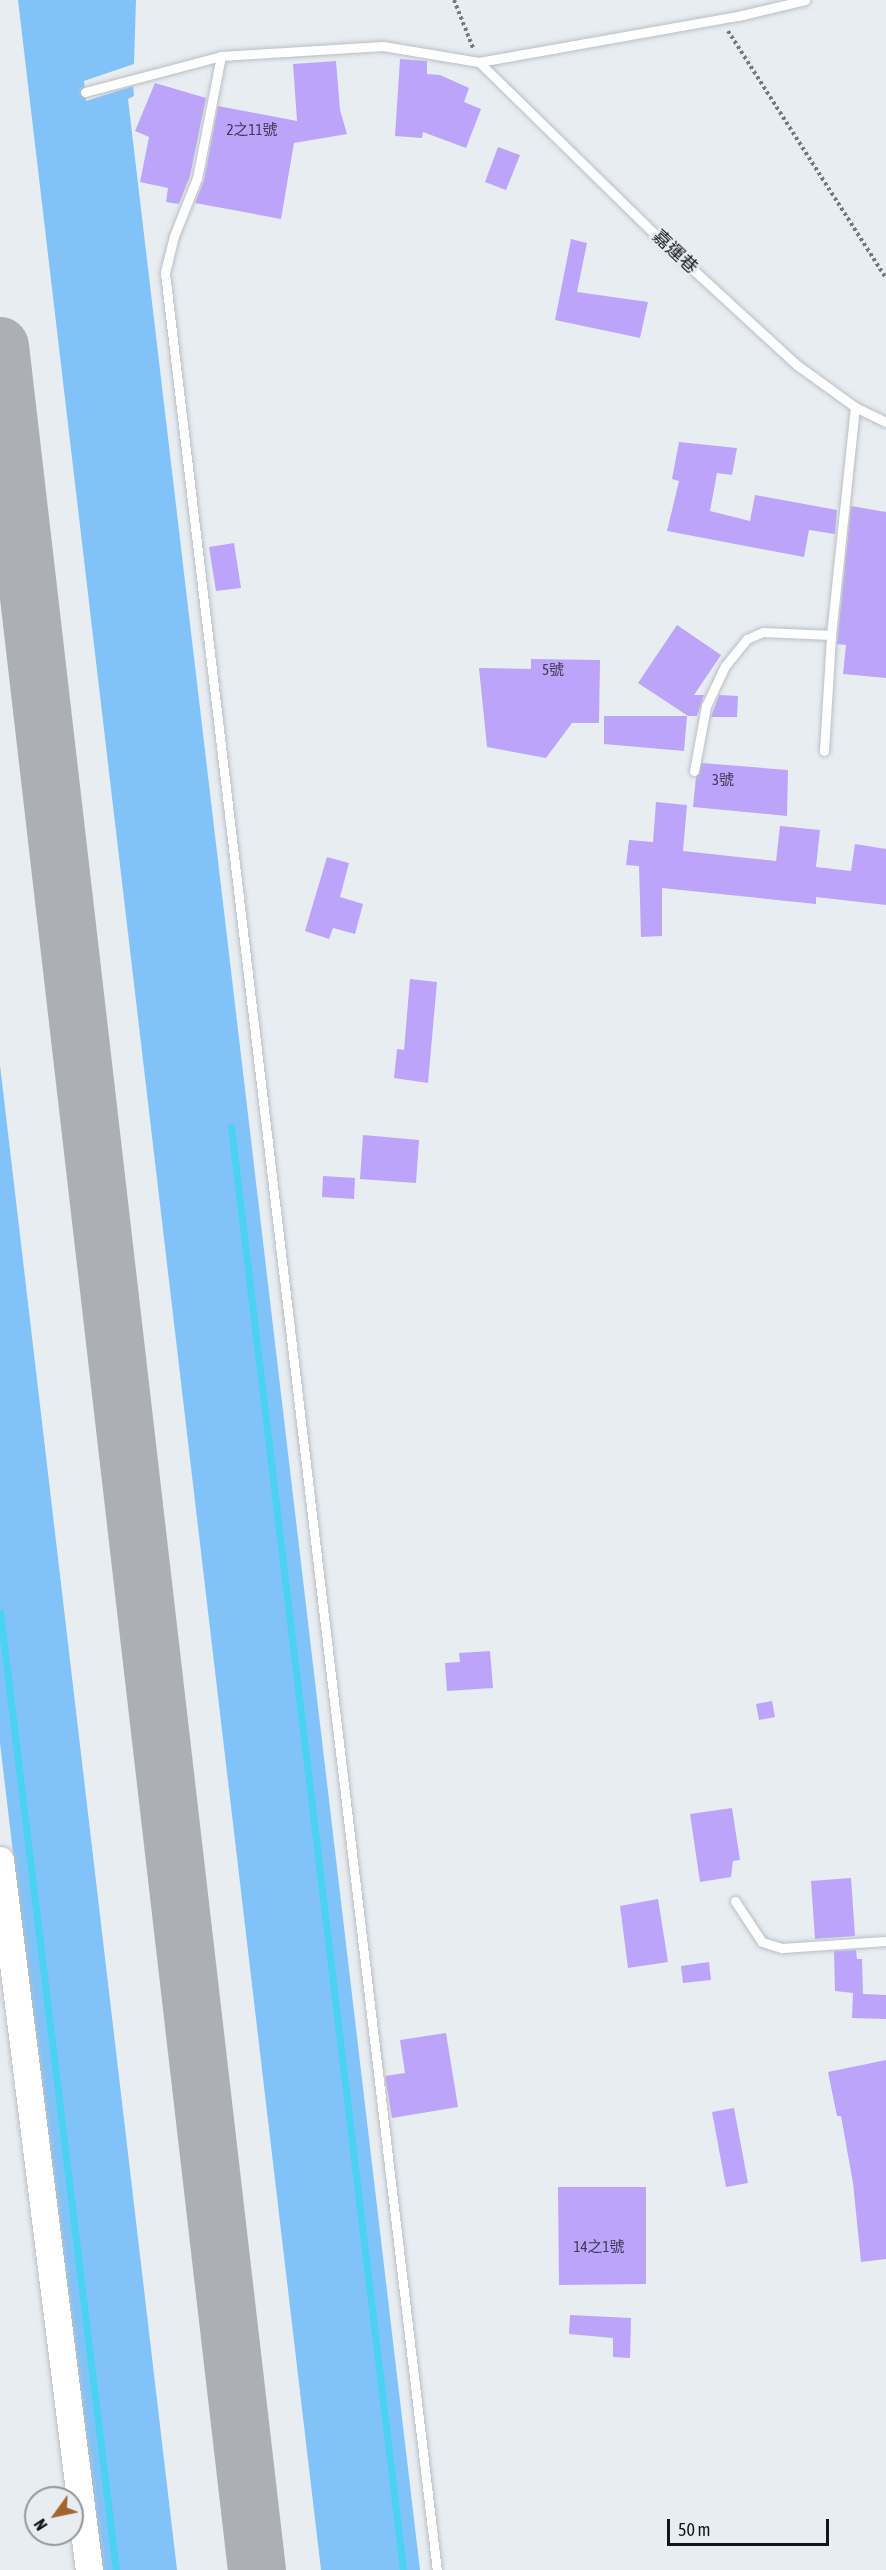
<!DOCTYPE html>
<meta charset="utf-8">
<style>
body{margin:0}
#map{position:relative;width:886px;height:2570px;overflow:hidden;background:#e8edf2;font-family:"Asap Condensed","Noto Sans TC",sans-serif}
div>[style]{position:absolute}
.green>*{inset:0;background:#81c3f9}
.stream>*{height:7px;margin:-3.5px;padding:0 3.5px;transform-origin:3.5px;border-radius:3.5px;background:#4ad2f2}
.taxiway>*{height:58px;margin:-29px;padding:0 29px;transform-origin:29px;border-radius:29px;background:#acb0b4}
.building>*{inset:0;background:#bca4fa}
.path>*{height:4px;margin-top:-2px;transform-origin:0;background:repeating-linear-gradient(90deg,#75797c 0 3px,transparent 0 6px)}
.roads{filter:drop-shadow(0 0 2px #babfc4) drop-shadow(0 0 2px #babfc4)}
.lane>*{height:9px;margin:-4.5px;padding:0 4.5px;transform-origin:4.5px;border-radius:4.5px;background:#fff}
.secondary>*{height:27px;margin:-13.5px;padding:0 13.5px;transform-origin:13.5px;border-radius:13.5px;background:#fff}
span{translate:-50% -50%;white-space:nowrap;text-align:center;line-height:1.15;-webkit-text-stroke:5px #e8edf2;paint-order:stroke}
.number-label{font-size:15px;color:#3d3950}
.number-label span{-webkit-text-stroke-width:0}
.street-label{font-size:18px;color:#131517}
.north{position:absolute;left:24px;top:2486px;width:60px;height:60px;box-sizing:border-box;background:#e8edf2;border:2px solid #93979a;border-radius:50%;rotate:237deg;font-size:16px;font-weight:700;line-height:24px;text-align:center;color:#131517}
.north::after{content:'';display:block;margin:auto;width:21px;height:27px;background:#a4652c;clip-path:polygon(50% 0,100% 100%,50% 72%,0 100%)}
.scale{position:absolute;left:667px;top:2519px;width:162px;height:27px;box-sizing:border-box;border:3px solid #131517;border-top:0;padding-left:8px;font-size:18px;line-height:21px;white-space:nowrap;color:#131517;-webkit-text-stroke:4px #e8edf2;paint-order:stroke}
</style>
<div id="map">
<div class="green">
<div style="clip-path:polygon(18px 0,136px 0,134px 64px,84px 81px,86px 101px,133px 86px,134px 96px,128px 99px,420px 2570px,321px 2570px)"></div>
<div style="clip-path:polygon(0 1065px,177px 2570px,98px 2570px,0 1743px)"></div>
</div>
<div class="stream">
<div style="left:231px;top:1127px;width:1453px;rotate:83.2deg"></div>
<div style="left:0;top:1612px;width:965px;rotate:83.1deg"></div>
</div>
<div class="taxiway">
<div style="left:0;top:346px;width:2239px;rotate:83.41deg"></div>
</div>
<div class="building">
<div style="clip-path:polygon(400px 59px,427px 61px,427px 74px,440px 75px,469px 88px,464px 102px,481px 109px,466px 148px,423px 132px,422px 138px,395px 136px)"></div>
<div style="clip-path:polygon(336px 61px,340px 110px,347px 134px,294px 143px,281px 219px,195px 203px,204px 180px,218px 106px,297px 121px,293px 64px)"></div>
<div style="clip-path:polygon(155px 83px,206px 98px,190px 176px,179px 204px,166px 202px,168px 188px,140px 182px,149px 137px,135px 131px)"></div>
<div style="clip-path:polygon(498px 147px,520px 155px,506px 190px,485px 182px)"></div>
<div style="clip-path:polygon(571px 239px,587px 243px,577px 292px,648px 302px,640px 338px,555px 320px)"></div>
<div style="clip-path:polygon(679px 442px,737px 448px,732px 475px,717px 473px,710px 511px,750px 521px,755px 495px,837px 510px,835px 534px,809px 530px,804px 557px,667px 531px,679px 481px,672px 479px)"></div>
<div style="clip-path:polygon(851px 506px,886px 512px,886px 678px,843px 674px,846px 645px,837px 644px)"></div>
<div style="clip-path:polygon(234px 543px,241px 588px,216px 591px,209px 547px)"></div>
<div style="clip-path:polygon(677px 625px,721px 655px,694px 695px,704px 695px,697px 716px,688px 716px,638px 683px)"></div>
<div style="clip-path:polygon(531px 659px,600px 660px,599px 723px,572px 723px,546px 758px,487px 747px,479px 668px,531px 669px)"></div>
<div style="clip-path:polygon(719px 695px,738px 696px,737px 717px,711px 717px)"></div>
<div style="clip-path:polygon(604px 716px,687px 716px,684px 751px,604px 744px)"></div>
<div style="clip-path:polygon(702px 763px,788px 770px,787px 816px,693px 807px,696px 777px)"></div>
<div style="clip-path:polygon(656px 802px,687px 805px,683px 851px,776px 861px,780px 826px,820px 830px,816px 867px,851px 871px,855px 844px,886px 849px,886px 905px,816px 897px,816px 904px,662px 888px,662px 936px,641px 937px,639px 866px,626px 865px,629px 840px,653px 842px)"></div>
<div style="clip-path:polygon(327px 857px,349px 863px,340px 897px,363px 904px,355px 934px,333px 928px,329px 939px,305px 931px)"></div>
<div style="clip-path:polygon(410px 979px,437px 982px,428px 1083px,394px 1078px,397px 1049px,404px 1050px)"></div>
<div style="clip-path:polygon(363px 1135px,419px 1140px,416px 1183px,360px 1179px)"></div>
<div style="clip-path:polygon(323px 1176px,355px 1178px,354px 1199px,322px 1197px)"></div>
<div style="clip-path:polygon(490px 1651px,493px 1688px,447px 1691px,445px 1663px,460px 1662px,459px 1653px)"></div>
<div style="clip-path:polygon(772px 1701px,775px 1717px,759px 1720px,756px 1704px)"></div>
<div style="clip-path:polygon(732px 1808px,740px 1860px,733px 1861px,731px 1877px,700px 1882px,690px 1814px)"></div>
<div style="clip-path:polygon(851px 1878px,855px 1936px,815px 1939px,811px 1881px)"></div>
<div style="clip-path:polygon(658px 1899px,668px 1962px,628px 1968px,620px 1906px)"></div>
<div style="clip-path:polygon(856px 1950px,857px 1959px,862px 1959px,863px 1994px,886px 1995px,886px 2019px,852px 2018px,853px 1993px,835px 1991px,834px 1951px)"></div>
<div style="clip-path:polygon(709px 1962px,711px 1980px,683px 1983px,681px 1966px)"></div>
<div style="clip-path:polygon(446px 2033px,458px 2107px,392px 2118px,385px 2076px,405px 2073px,400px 2040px)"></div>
<div style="clip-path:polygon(886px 2060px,886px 2259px,861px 2262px,853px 2183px,841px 2116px,837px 2116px,828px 2072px)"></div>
<div style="clip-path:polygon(734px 2108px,748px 2183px,726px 2187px,712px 2112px)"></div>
<div style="clip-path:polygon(558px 2187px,646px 2187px,646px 2284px,559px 2285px)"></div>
<div style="clip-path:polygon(570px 2315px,631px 2318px,630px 2358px,613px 2357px,613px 2338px,569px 2334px)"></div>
</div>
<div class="path">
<div style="left:454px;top:0;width:52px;rotate:68.4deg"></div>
<div style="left:728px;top:31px;width:293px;rotate:57.4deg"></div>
</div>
<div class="roads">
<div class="lane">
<div style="left:221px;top:56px;width:124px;rotate:101.1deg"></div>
<div style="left:197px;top:178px;width:62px;rotate:111.6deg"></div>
<div style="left:174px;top:236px;width:38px;rotate:104deg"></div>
<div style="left:165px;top:273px;width:2313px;rotate:83.25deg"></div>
<div style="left:479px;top:62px;width:256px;rotate:44.4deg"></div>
<div style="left:662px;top:241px;width:183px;rotate:42.6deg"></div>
<div style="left:797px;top:365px;width:72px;rotate:35.9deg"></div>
<div style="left:855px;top:407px;width:34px;rotate:26deg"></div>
<div style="left:85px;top:92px;width:141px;rotate:-14.8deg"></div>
<div style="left:221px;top:56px;width:162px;rotate:-3.5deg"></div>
<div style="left:383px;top:46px;width:97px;rotate:9.5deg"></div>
<div style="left:479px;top:62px;width:263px;rotate:-10.1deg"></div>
<div style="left:738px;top:16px;width:69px;rotate:-13.4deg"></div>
<div style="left:824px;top:751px;width:116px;rotate:-86.5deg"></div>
<div style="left:831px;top:635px;width:229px;rotate:-84deg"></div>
<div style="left:694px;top:771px;width:66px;rotate:-79.5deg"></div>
<div style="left:706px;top:706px;width:44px;rotate:-64.6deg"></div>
<div style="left:725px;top:666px;width:35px;rotate:-51deg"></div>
<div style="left:747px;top:639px;width:17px;rotate:-24deg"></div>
<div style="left:763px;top:632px;width:68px;rotate:2.5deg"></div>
<div style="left:735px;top:1901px;width:49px;rotate:56.6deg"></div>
<div style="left:762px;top:1942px;width:21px;rotate:17deg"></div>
<div style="left:782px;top:1948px;width:104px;rotate:-3.9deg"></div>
</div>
<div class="secondary">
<div style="left:0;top:1860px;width:716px;rotate:82.86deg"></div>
</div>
</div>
<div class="number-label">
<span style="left:252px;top:130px">2之11號</span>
<span style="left:553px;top:670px">5號</span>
<span style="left:723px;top:780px">3號</span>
<span style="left:599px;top:2247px">14之1號</span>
</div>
<div class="street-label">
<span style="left:675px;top:252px;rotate:43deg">嘉運巷</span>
</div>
<div class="north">N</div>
<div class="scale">50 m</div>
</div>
